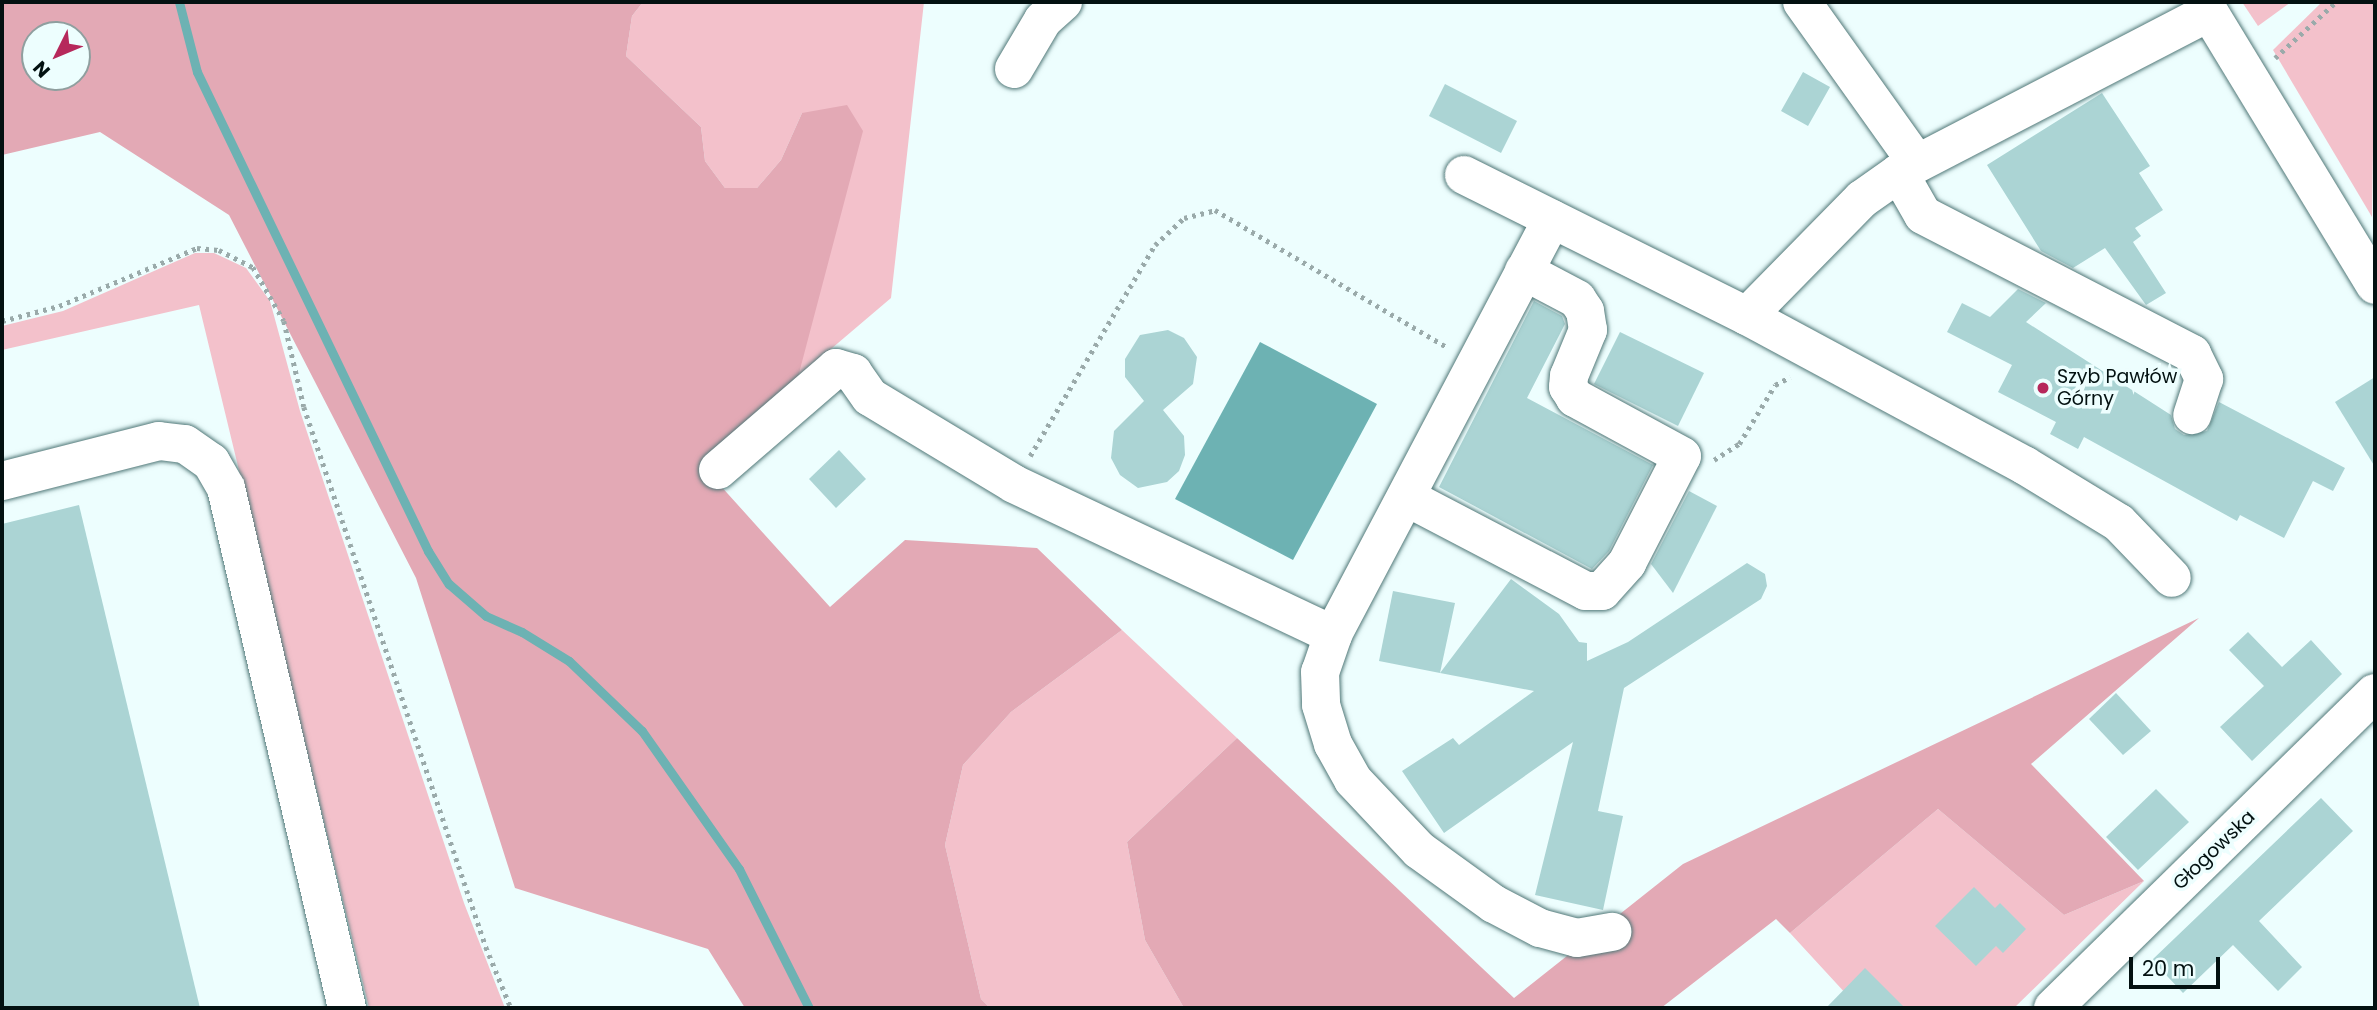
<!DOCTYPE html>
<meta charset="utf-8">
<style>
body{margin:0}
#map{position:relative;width:2377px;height:1010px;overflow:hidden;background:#edfefe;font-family:Poppins,sans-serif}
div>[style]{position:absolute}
.green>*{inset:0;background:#f3c1cb}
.forest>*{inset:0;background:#e3a9b5}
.water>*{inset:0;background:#6db2b3}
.stream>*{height:9px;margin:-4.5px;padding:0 4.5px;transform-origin:4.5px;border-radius:4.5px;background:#6db2b3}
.building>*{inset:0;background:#abd4d4}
.path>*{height:4.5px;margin-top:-2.25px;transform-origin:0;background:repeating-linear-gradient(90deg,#9aaaaa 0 3.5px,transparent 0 8.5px)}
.roads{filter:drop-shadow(0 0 2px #517878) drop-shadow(0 0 2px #517878)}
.minor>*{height:38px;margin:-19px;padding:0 19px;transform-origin:19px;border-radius:19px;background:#fff}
.dots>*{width:19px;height:19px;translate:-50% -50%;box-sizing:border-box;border:4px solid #edfefe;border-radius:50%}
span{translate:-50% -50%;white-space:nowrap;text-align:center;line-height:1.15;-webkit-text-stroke:7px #edfefe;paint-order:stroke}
.poi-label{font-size:19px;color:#031111}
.left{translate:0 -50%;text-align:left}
.street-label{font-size:19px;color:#031111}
.frame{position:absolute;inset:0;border:4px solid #031111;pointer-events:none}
.north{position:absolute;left:21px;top:21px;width:70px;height:70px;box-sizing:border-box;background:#edfefe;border:2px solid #8f9f9f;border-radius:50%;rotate:227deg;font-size:19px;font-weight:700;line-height:28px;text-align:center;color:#031111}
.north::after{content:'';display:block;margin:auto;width:24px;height:32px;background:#b6285b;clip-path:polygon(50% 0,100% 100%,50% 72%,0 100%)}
.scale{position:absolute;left:2129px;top:957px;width:91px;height:32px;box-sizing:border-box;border:4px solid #031111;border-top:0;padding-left:9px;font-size:21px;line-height:24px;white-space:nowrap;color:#031111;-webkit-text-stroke:5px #edfefe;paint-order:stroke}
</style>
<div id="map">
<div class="green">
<div style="clip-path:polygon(643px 2px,924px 2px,891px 298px,798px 377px,802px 113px,781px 160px,757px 188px,725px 188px,705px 161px,701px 127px,626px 56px,632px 16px)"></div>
<div style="clip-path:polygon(2242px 2px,2291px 2px,2258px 26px)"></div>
<div style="clip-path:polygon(2322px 2px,2375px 2px,2372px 217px,2273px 50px)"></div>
<div style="clip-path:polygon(195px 253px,214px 253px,246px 268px,270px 301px,300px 411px,464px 903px,505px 1008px,369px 1008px,199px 305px,2px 350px,2px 326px,63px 311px)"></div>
<div style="clip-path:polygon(1122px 630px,1237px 738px,1127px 842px,1145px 940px,1184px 1008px,990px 1008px,981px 999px,945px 845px,963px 765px,1011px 712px)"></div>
<div style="clip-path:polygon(1938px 809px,2064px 915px,2144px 881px,2014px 1008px,1859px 1008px,1790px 933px)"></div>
</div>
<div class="forest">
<div style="clip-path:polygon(evenodd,2px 2px,643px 2px,632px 16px,626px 56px,701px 127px,705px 161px,725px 188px,757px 188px,781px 160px,802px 113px,847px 105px,863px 131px,798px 377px,700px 463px,830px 607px,905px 540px,1037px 548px,1122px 630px,1011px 712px,963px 765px,945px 845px,981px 999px,990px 1008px,745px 1008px,708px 949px,515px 888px,416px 578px,229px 215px,100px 132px,2px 155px,2px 2px,35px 35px,77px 35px,77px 77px,35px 77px,35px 35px)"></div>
<div style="clip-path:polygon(2199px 618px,2031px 764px,2144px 881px,2064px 915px,1938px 809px,1790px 933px,1776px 919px,1661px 1008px,1184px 1008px,1145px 940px,1127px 842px,1237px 738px,1514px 998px,1683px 864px)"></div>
</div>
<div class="water">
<div style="clip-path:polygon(1260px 342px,1377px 404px,1293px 560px,1175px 499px)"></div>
</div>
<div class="stream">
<div style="left:179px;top:2px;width:72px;rotate:75.6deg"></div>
<div style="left:197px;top:72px;width:532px;rotate:64.25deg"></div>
<div style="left:428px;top:551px;width:39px;rotate:58deg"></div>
<div style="left:449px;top:584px;width:49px;rotate:40.9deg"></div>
<div style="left:486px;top:616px;width:39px;rotate:24deg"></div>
<div style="left:522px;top:632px;width:55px;rotate:31.7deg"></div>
<div style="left:569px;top:661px;width:101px;rotate:43.8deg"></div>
<div style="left:642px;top:731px;width:169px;rotate:54.9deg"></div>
<div style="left:739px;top:869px;width:156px;rotate:63.3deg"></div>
</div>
<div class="building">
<div style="clip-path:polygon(1803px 72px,1830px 87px,1808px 126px,1781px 111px)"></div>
<div style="clip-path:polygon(1445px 84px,1517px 121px,1501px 153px,1429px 116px)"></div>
<div style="clip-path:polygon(2102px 93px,2150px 166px,2139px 173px,2163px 210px,2135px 228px,2141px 236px,2133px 242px,2166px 293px,2146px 305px,2105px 248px,2073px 268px,2041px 251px,1987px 165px)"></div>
<div style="clip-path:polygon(2018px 289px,2046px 303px,2026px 322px,2171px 415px,2175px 429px,2184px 435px,2207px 431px,2219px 402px,2345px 468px,2333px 491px,2313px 481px,2284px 538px,2240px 515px,2237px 521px,2084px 437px,2078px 449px,2050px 434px,2056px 422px,1998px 392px,2012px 365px,1947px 332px,1962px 303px,1990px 317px)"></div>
<div style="clip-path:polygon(1534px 301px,1562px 316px,1565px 324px,1527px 398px,1653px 465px,1609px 551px,1592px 569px,1439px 487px)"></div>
<div style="clip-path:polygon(1168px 330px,1184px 338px,1197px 357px,1193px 384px,1163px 410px,1184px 436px,1185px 455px,1179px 471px,1167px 482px,1138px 488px,1120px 475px,1111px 458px,1114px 431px,1144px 401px,1125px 377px,1125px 359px,1140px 335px)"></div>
<div style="clip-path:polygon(1620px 332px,1704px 373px,1678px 426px,1594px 384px)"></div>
<div style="clip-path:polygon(2375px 377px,2375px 467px,2335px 402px)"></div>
<div style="clip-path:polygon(839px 450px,866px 479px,836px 508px,809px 479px)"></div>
<div style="clip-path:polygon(1689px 491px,1717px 506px,1673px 593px,1651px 564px)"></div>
<div style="clip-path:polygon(79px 505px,200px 1008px,2px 1008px,2px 524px)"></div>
<div style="clip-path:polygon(1747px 563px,1765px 574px,1767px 586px,1761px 599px,1624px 688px,1598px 811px,1623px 816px,1603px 910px,1535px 895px,1573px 742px,1444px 833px,1402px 771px,1453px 738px,1459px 745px,1534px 691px,1440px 673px,1511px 579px,1559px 614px,1579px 642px,1587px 643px,1587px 661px,1628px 642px)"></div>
<div style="clip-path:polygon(1393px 591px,1455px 603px,1440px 673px,1379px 661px)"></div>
<div style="clip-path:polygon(2248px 632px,2282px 667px,2311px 640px,2342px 674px,2252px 761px,2220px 727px,2264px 686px,2229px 650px)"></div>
<div style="clip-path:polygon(2116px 693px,2151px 731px,2123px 755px,2089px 719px)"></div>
<div style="clip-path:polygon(2156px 789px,2189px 822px,2138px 870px,2106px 837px)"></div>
<div style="clip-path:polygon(2321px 798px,2353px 831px,2259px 921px,2302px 967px,2278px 991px,2233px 945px,2183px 993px,2152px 960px)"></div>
<div style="clip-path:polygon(1974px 887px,1995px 908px,2000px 903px,2026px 929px,2003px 953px,1996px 946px,1976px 966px,1935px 926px)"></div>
<div style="clip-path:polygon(1865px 968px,1905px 1008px,1826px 1008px)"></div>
</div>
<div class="path">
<div style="left:2275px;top:58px;width:83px;rotate:-42.6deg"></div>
<div style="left:2px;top:321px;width:59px;rotate:-14.7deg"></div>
<div style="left:59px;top:306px;width:150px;rotate:-22.8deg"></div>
<div style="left:197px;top:248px;width:22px;rotate:5deg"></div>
<div style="left:219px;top:250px;width:38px;rotate:27deg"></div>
<div style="left:253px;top:267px;width:62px;rotate:60.1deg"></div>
<div style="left:284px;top:321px;width:88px;rotate:76.9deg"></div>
<div style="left:304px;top:407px;width:570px;rotate:71.37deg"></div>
<div style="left:486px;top:947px;width:66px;rotate:67.7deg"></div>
<div style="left:1030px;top:456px;width:245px;rotate:-59.4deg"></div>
<div style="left:1155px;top:245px;width:40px;rotate:-43deg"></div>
<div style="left:1184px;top:218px;width:32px;rotate:-14deg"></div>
<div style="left:1215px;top:210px;width:269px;rotate:30.6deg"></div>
<div style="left:1714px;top:460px;width:30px;rotate:-33deg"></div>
<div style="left:1739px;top:444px;width:69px;rotate:-58.6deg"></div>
<div style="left:1775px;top:385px;width:17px;rotate:-28deg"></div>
</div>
<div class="roads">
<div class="minor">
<div style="left:1802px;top:2px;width:198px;rotate:54.5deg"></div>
<div style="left:2203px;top:2px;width:331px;rotate:58.7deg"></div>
<div style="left:1014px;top:69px;width:57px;rotate:-59.4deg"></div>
<div style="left:1043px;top:20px;width:27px;rotate:-42deg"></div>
<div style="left:1899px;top:173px;width:48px;rotate:60.3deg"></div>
<div style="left:1923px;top:215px;width:303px;rotate:27.3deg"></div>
<div style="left:2192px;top:354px;width:28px;rotate:64deg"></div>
<div style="left:2204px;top:379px;width:38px;rotate:108deg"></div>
<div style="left:1464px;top:175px;width:316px;rotate:26.5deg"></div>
<div style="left:1747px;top:316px;width:315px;rotate:28.3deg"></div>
<div style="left:2024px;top:465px;width:111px;rotate:31.4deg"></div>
<div style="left:2119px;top:523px;width:76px;rotate:46.1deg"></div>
<div style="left:1552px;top:219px;width:470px;rotate:117.8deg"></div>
<div style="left:1333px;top:635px;width:39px;rotate:109deg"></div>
<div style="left:1320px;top:672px;width:33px;rotate:88deg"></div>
<div style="left:1321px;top:705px;width:41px;rotate:72.9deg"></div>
<div style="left:1333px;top:744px;width:41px;rotate:60.9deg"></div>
<div style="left:1353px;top:780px;width:96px;rotate:46.7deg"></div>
<div style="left:1419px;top:850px;width:92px;rotate:35.8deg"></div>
<div style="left:1494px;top:904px;width:52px;rotate:27.6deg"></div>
<div style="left:1540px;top:928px;width:38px;rotate:15deg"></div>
<div style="left:1577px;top:938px;width:36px;rotate:-10deg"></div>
<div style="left:1747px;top:316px;width:164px;rotate:-45.5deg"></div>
<div style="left:1862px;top:199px;width:45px;rotate:-35.1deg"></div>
<div style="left:1899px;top:173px;width:349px;rotate:-27.4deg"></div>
<div style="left:718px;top:470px;width:156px;rotate:-40.8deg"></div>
<div style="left:836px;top:368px;width:18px;rotate:16deg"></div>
<div style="left:853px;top:373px;width:29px;rotate:55deg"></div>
<div style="left:870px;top:397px;width:168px;rotate:31.1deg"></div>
<div style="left:1014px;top:484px;width:353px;rotate:25.3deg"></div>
<div style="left:2px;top:481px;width:162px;rotate:-14.3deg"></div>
<div style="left:159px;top:441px;width:26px;rotate:7deg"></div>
<div style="left:185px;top:444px;width:32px;rotate:35deg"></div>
<div style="left:211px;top:462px;width:30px;rotate:60deg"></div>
<div style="left:226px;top:488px;width:534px;rotate:76.9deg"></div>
<div style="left:1406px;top:497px;width:203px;rotate:27.6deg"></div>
<div style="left:1586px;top:591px;width:16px"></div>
<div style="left:1602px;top:591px;width:38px;rotate:-48deg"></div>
<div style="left:1627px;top:563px;width:120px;rotate:-62.8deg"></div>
<div style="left:1682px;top:456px;width:122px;rotate:-151.5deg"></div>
<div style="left:1575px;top:398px;width:13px;rotate:-122deg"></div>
<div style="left:1568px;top:387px;width:11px;rotate:-85deg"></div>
<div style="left:1569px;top:376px;width:50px;rotate:-67.6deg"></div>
<div style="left:1588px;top:330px;width:19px;rotate:-99deg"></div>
<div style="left:1585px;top:311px;width:14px;rotate:-124deg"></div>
<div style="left:1577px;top:299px;width:60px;rotate:-152.2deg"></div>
<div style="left:2053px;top:1008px;width:450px;rotate:-44.4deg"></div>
</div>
</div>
<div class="dots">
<div style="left:2043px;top:388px;background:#b6285b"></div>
</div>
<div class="poi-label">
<span class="left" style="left:2057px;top:388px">Szyb Pawłów<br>Górny</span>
</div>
<div class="street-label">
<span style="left:2214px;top:850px;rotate:-44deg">Głogowska</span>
</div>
<div class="frame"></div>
<div class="north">N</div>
<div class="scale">20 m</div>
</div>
